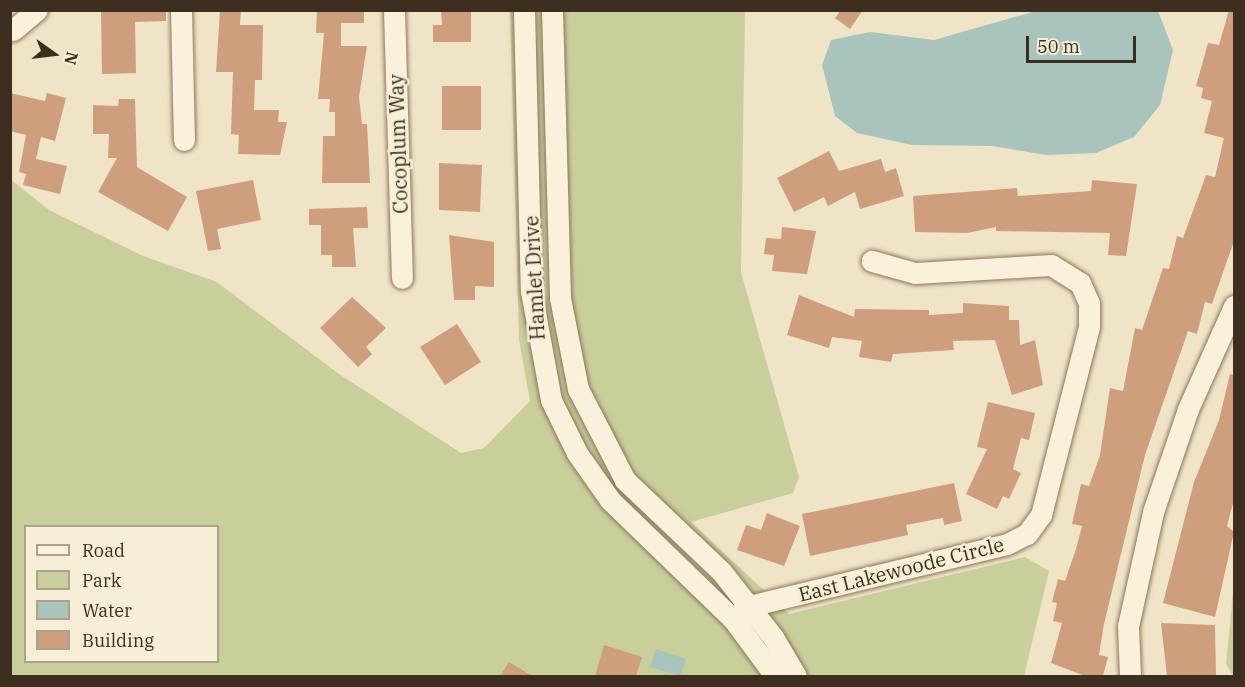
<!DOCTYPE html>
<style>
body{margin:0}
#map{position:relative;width:1245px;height:687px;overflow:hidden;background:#f0e4c8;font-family:"IBM Plex Serif",serif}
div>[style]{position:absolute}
.green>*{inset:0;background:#c9cf9b}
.water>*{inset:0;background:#a9c4bc}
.building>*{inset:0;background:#cf9f7d}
.roads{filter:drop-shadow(0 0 2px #8d765c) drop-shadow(0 0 2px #8d765c)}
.minor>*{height:21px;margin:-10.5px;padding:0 10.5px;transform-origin:10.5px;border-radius:10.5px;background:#faf1dc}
span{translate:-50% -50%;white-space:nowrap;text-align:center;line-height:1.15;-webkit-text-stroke:5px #f7eed8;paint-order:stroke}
.street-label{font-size:20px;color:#3d2e20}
.frame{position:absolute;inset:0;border:12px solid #3d2e20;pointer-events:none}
.legend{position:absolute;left:24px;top:525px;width:195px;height:138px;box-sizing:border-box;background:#f7eed8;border:2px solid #ada18e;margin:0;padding:8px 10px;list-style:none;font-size:18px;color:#3d2e20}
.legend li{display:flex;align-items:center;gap:12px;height:30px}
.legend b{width:30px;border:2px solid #ada18e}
.north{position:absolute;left:24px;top:24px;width:60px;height:60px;-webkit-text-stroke:4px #f7eed8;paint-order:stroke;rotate:104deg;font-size:16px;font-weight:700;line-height:24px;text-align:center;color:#3d2e20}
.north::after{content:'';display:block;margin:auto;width:21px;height:27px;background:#3d2e20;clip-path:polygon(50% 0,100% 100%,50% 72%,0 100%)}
.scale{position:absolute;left:1026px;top:36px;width:110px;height:27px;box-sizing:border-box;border:3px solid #3d2e20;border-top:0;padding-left:8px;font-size:18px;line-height:21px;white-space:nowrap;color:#3d2e20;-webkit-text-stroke:4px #f7eed8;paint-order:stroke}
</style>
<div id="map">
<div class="green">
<div style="clip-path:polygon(evenodd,510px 11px,745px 11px,741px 272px,799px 477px,793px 493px,691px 522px,789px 614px,1025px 557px,1049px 571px,1024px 676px,11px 676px,10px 179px,49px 210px,143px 256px,217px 282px,339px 374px,461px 453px,484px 448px,530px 401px,519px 340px,510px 11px,26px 526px,218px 526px,218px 662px,26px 662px,26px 526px)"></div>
<div style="clip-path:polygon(1234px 583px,1234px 676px,1233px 676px,1226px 664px)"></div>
</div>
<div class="water">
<div style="clip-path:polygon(1036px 11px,1158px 11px,1173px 50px,1160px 105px,1134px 137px,1096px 153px,1046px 155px,992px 146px,912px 145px,857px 133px,835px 116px,822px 65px,831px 40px,870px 32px,934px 40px)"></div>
<div style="clip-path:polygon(656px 649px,686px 659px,680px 676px,650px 667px)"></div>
</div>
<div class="building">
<div style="clip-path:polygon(166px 10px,166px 21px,135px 22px,136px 73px,102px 74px,101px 12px)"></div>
<div style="clip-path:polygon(220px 10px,241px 10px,240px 25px,263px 25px,262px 80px,255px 80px,254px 110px,279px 110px,278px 122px,287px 122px,280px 155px,238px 154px,239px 135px,231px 134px,233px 72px,216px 72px)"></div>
<div style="clip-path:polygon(317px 10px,364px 10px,364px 23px,341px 23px,341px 46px,367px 46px,359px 97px,362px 124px,367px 124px,370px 183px,322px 183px,323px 136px,335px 136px,335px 112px,329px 112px,330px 99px,318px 99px,324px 33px,316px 33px)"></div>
<div style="clip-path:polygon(441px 10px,471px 10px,471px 42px,433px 42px,433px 25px,442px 25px)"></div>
<div style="clip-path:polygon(841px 10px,863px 10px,850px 29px,835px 18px)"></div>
<div style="clip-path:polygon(1229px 10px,1234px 10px,1234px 241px,1212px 304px,1205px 302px,1197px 334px,1188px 331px,1145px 455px,1104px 624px,1099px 655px,1108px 657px,1103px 676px,1085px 676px,1051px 663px,1062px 623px,1053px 621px,1057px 603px,1052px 602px,1058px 579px,1065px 581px,1076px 549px,1082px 526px,1072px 524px,1081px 484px,1089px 486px,1100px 455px,1110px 388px,1123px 391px,1135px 328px,1142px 330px,1163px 268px,1169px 269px,1177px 236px,1183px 238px,1206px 175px,1215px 177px,1224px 138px,1204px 133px,1212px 101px,1201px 98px,1203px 88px,1196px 86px,1208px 43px,1219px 45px)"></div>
<div style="clip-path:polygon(442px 86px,481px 86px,481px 130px,442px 130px)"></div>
<div style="clip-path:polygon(10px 93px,45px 101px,47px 93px,66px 98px,55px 141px,41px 137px,36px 159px,67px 166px,60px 194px,23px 185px,26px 174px,19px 172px,26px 135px,10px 131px)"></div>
<div style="clip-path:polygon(119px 99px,135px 99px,137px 167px,187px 197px,168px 231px,98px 192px,117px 158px,108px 158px,109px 134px,93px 134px,93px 105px,118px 106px)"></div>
<div style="clip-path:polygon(829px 151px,839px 171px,881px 159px,885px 172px,896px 168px,904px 196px,860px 209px,855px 192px,828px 206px,824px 197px,794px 212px,777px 178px)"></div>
<div style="clip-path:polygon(439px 163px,482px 165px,480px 212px,439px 210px)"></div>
<div style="clip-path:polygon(253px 180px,261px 220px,217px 229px,221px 249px,208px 251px,196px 191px)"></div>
<div style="clip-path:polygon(1092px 180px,1137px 184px,1126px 256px,1108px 255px,1110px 233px,996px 231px,996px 227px,967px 233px,915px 232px,913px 196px,1017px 188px,1018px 196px,1091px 191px)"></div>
<div style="clip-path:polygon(367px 207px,368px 228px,353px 228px,356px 267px,332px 267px,332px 255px,321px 255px,321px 225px,309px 225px,309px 209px)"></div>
<div style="clip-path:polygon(782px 227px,816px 231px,807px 274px,772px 271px,774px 255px,764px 254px,766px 238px,781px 239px)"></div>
<div style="clip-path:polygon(449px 235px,494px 242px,494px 287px,475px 286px,475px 300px,454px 300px)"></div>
<div style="clip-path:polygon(799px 295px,854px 317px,855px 309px,929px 310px,929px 315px,963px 313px,963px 303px,1009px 306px,1009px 320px,1019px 320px,1020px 345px,1035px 340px,1043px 385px,1012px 395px,995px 340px,953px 341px,954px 350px,893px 354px,891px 362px,859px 357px,862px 341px,832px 337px,829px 348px,787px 335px)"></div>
<div style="clip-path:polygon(352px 297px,386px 328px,366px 347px,372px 354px,358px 367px,320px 328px)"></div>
<div style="clip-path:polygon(457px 324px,481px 362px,445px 385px,420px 347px)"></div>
<div style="clip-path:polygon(1230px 374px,1234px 375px,1234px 500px,1227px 526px,1234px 532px,1215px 617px,1163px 603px,1194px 482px,1219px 420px)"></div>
<div style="clip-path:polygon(988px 402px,1035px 413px,1029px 440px,1021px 438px,1013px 469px,1021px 473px,1009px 499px,1003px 496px,997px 509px,966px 494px,987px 449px,977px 447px)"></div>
<div style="clip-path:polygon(954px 483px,962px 521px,944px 525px,943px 518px,906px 525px,908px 535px,810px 556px,802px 514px)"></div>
<div style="clip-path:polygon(767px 513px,800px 526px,784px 566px,737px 550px,746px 525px,761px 530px)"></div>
<div style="clip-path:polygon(1161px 623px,1215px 625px,1216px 676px,1167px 676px)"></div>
<div style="clip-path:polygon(604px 645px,642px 657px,636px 676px,595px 676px)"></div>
<div style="clip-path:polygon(509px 662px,532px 676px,500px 676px)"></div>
</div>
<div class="roads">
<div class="minor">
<div style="left:181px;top:10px;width:130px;rotate:88.7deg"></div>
<div style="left:394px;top:10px;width:268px;rotate:88.3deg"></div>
<div style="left:524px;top:10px;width:281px;rotate:88.6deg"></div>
<div style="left:531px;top:291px;width:111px;rotate:79.6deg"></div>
<div style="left:551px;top:400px;width:59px;rotate:63.9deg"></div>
<div style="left:577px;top:453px;width:57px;rotate:54.9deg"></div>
<div style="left:610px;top:500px;width:171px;rotate:44.1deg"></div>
<div style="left:733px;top:619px;width:71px;rotate:53.6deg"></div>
<div style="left:552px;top:10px;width:288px;rotate:88.4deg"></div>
<div style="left:560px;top:298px;width:93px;rotate:78.8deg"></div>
<div style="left:578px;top:389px;width:102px;rotate:62.7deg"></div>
<div style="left:625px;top:480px;width:132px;rotate:43.5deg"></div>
<div style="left:721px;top:571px;width:84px;rotate:51.8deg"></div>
<div style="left:773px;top:637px;width:45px;rotate:59.5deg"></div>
<div style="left:13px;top:30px;width:31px;rotate:-40deg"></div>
<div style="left:733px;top:619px;width:21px;rotate:-39deg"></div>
<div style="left:749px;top:606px;width:265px;rotate:-13.5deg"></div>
<div style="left:1007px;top:544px;width:22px;rotate:-27deg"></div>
<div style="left:1027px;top:534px;width:24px;rotate:-54deg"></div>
<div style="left:1041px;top:515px;width:195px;rotate:-75.7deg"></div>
<div style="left:1089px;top:326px;width:23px;rotate:-90deg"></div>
<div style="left:1089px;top:303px;width:22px;rotate:-114deg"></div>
<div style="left:1080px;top:283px;width:34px;rotate:-148deg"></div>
<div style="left:1051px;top:265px;width:136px;rotate:176.6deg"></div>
<div style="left:915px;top:273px;width:45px;rotate:-164.4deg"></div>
<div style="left:1130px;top:676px;width:50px;rotate:-92.3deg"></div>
<div style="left:1128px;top:626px;width:117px;rotate:-77.6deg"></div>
<div style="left:1153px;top:512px;width:109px;rotate:-71.2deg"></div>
<div style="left:1188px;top:409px;width:113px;rotate:-65.9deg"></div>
</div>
</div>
<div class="street-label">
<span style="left:398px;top:144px;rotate:-92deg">Cocoplum Way</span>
<span style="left:534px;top:278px;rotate:-93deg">Hamlet Drive</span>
<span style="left:901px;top:569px;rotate:-14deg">East Lakewoode Circle</span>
</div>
<div class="frame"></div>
<ul class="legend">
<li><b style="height:8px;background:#faf1dc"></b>Road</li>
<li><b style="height:16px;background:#c9cf9b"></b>Park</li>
<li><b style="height:16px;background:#a9c4bc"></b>Water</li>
<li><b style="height:16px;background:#cf9f7d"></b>Building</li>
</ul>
<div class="north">N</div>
<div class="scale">50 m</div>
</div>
